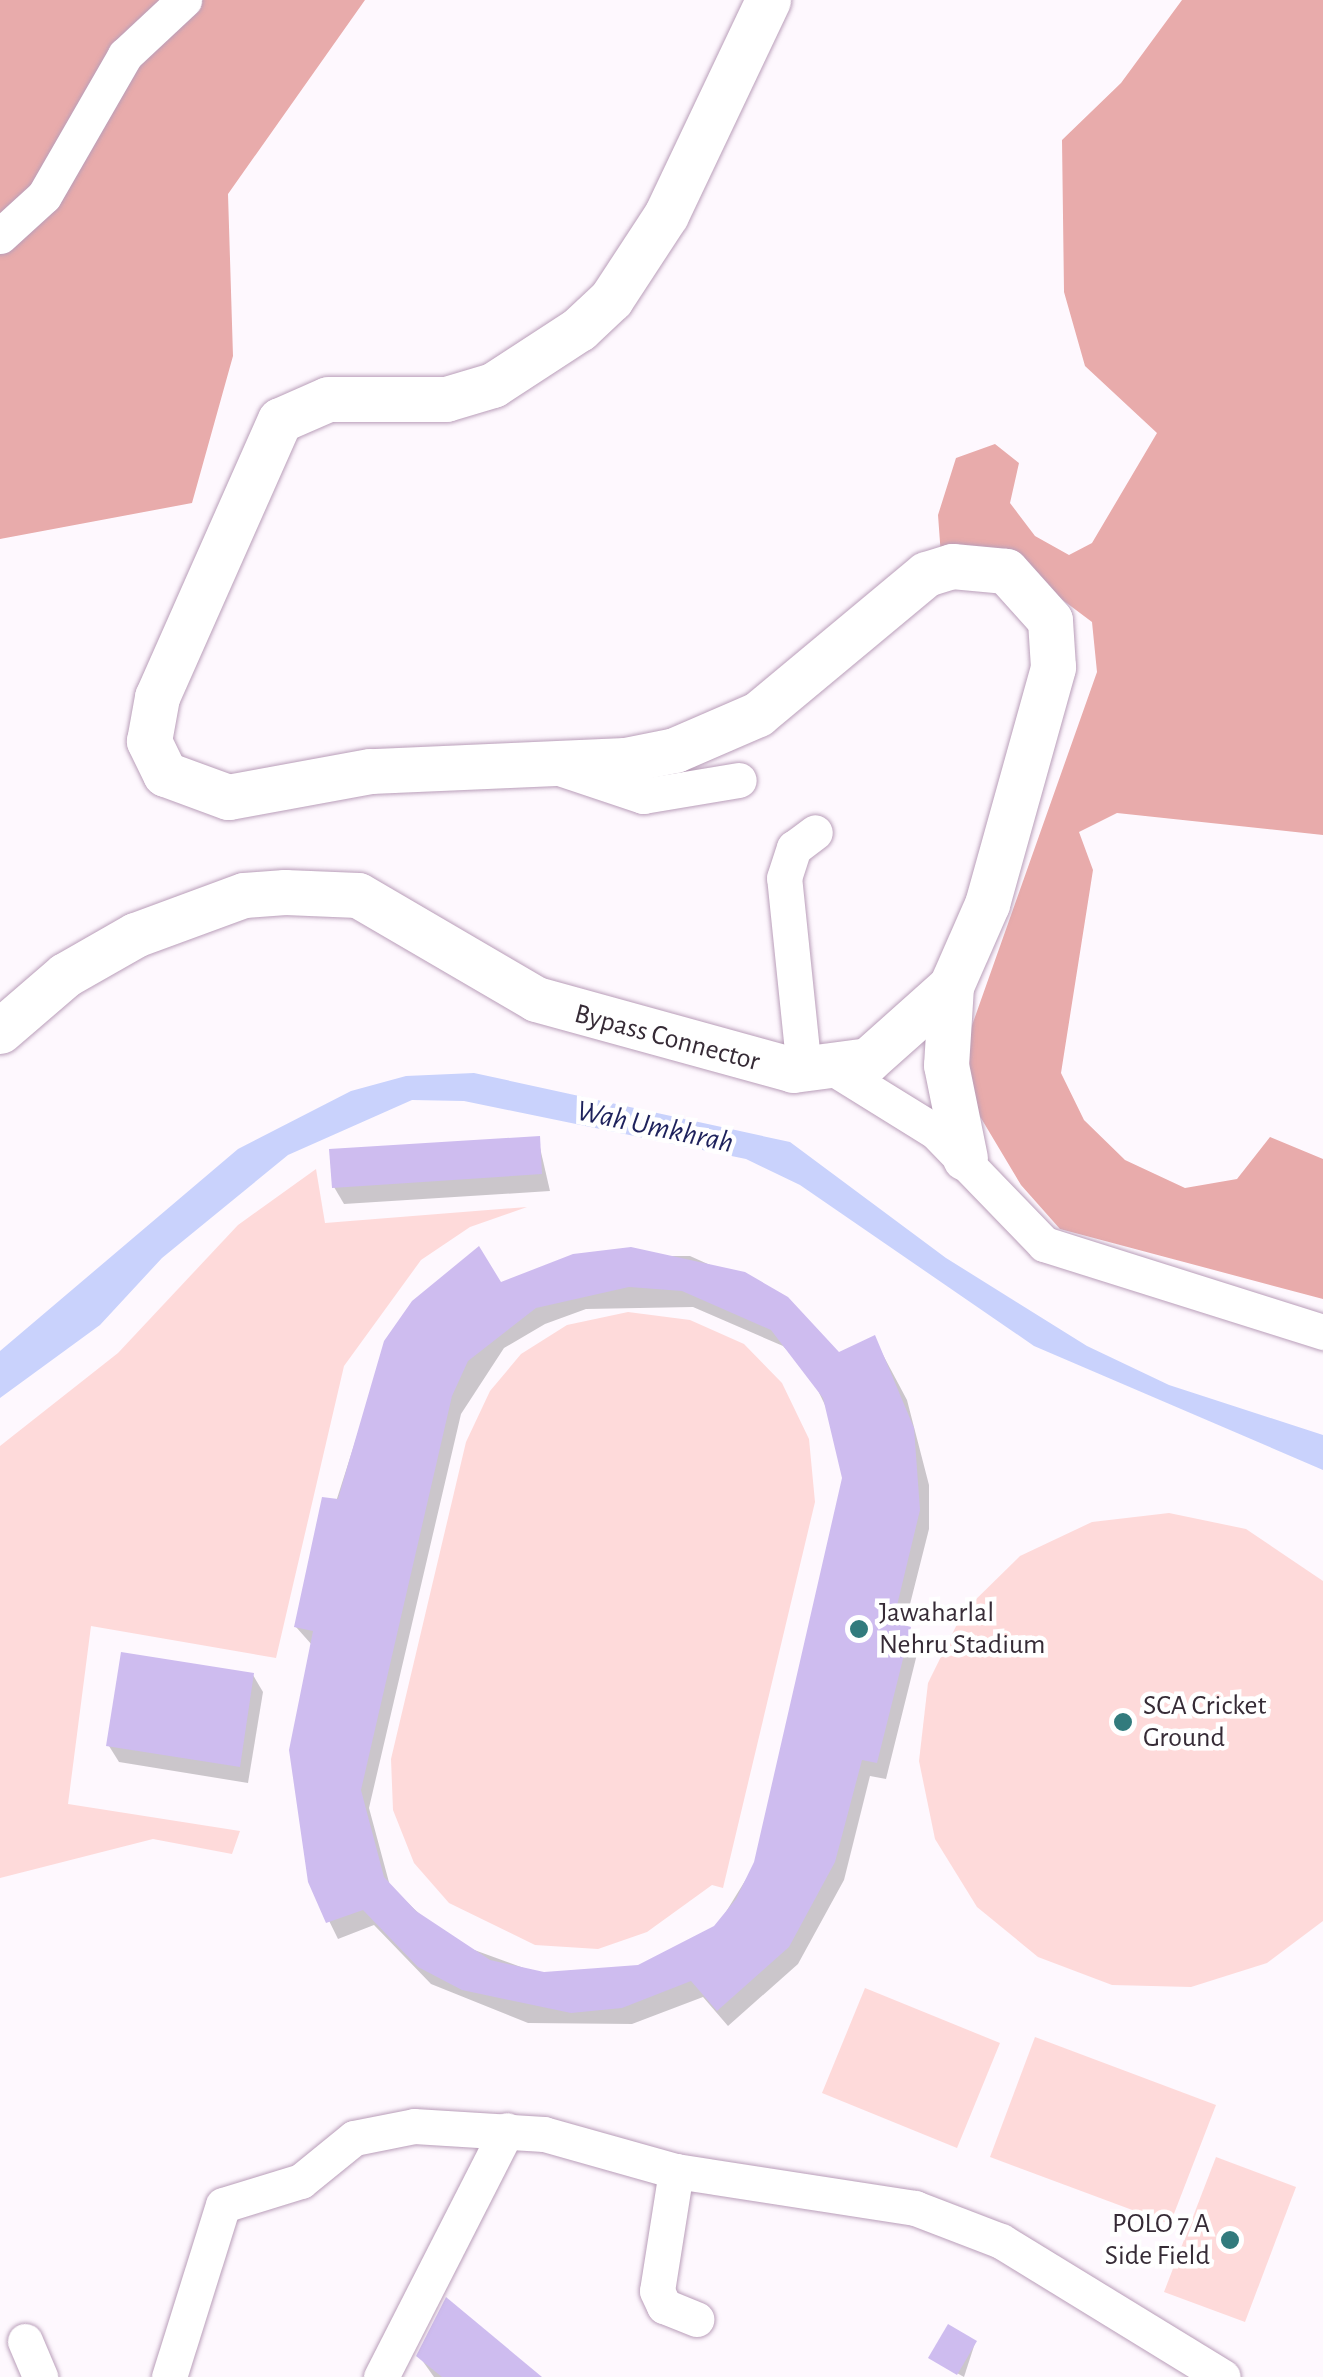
<!DOCTYPE html>
<style>
body{margin:0}
#map{position:relative;width:1323px;height:2377px;overflow:hidden;background:#fef8fe;font-family:"Alegreya Sans",sans-serif}
div>[style]{position:absolute}
.green>*{inset:0;background:#fedada}
.forest>*{inset:0;background:#e8abab}
.water>*{inset:0;background:#c9d2fc}
.shadow>*{inset:0;background:#0003}
.building>*{inset:0;background:#cebcef}
.roads{filter:drop-shadow(0 0 2px #b99eb9) drop-shadow(0 0 2px #b99eb9)}
.minor>*{height:35px;margin:-17.5px;padding:0 17.5px;transform-origin:17.5px;border-radius:17.5px;background:#fff}
.major>*{height:45px;margin:-22.5px;padding:0 22.5px;transform-origin:22.5px;border-radius:22.5px;background:#fff}
.dots>*{width:28px;height:28px;translate:-50% -50%;box-sizing:border-box;border:5px solid #fff;border-radius:50%}
span{translate:-50% -50%;white-space:nowrap;text-align:center;line-height:1.15;-webkit-text-stroke:9px #fff;paint-order:stroke}
.street-label{font-size:28px;color:#362b36}
.poi-label{font-size:28px;color:#362b36}
.left{translate:0 -50%;text-align:left}
.right{translate:-100% -50%;text-align:right}
.water-label{font-size:30px;color:#1e225c;font-style:italic}
</style>
<div id="map">
<div class="green">
<div style="clip-path:polygon(316px 1169px,325px 1223px,527px 1207px,470px 1227px,421px 1260px,344px 1366px,276px 1658px,91px 1626px,68px 1804px,240px 1831px,232px 1854px,153px 1839px,0 1878px,0 1446px,118px 1353px,238px 1225px)"></div>
<div style="clip-path:polygon(628px 1312px,690px 1320px,744px 1344px,782px 1383px,809px 1439px,815px 1502px,723px 1888px,712px 1885px,647px 1932px,598px 1949px,535px 1945px,449px 1903px,414px 1863px,393px 1810px,391px 1759px,466px 1442px,490px 1391px,521px 1354px,567px 1325px)"></div>
<div style="clip-path:polygon(1169px 1513px,1246px 1529px,1323px 1581px,1323px 1921px,1267px 1963px,1191px 1987px,1112px 1985px,1038px 1957px,977px 1907px,935px 1839px,919px 1761px,928px 1683px,963px 1612px,1020px 1556px,1092px 1522px)"></div>
<div style="clip-path:polygon(865px 1988px,1000px 2043px,957px 2148px,822px 2093px)"></div>
<div style="clip-path:polygon(1035px 2037px,1216px 2105px,1170px 2224px,990px 2157px)"></div>
<div style="clip-path:polygon(1216px 2157px,1296px 2187px,1245px 2322px,1164px 2292px)"></div>
</div>
<div class="forest">
<div style="clip-path:polygon(0 0,365px 0,228px 194px,233px 356px,192px 503px,0 539px)"></div>
<div style="clip-path:polygon(1182px 0,1323px 0,1323px 835px,1117px 813px,1079px 832px,1093px 870px,1061px 1073px,1084px 1120px,1125px 1160px,1185px 1188px,1237px 1179px,1270px 1137px,1323px 1159px,1323px 1299px,1060px 1229px,1021px 1185px,969px 1098px,964px 1048px,1097px 672px,1092px 622px,1016px 565px,941px 556px,938px 515px,956px 458px,995px 444px,1019px 463px,1010px 503px,1035px 536px,1069px 555px,1092px 543px,1157px 433px,1085px 366px,1064px 292px,1062px 140px,1121px 83px)"></div>
</div>
<div class="water">
<div style="clip-path:polygon(474px 1073px,790px 1142px,946px 1258px,1087px 1346px,1169px 1385px,1323px 1435px,1323px 1470px,1034px 1346px,800px 1185px,746px 1159px,464px 1101px,412px 1100px,288px 1155px,162px 1258px,100px 1325px,0 1398px,0 1351px,238px 1149px,351px 1091px,406px 1076px)"></div>
</div>
<div class="shadow">
<div style="clip-path:polygon(538px 1139px,550px 1191px,344px 1204px,334px 1187px)"></div>
<div style="clip-path:polygon(evenodd,478px 1249px,500px 1286px,574px 1256px,690px 1256px,786px 1299px,838px 1355px,874px 1338px,907px 1400px,929px 1485px,929px 1529px,904px 1628px,919px 1646px,886px 1779px,870px 1776px,844px 1880px,798px 1964px,728px 2026px,703px 1997px,632px 2024px,528px 2023px,431px 1984px,374px 1925px,338px 1939px,310px 1882px,312px 1645px,296px 1627px,387px 1342px,478px 1249px,693px 1307px,783px 1346px,810px 1374px,838px 1432px,845px 1478px,756px 1863px,716px 1928px,639px 1967px,543px 1975px,447px 1940px,390px 1886px,369px 1808px,461px 1414px,504px 1348px,545px 1324px,586px 1309px,693px 1307px)"></div>
<div style="clip-path:polygon(253px 1675px,263px 1692px,248px 1783px,119px 1762px,109px 1746px)"></div>
<div style="clip-path:polygon(975px 2343px,964px 2377px,930px 2358px)"></div>
<div style="clip-path:polygon(419px 2356px,538px 2377px,434px 2377px)"></div>
</div>
<div class="building">
<div style="clip-path:polygon(540px 1136px,542px 1174px,332px 1188px,329px 1149px)"></div>
<div style="clip-path:polygon(evenodd,479px 1246px,501px 1282px,573px 1254px,631px 1247px,745px 1272px,788px 1297px,839px 1352px,875px 1335px,914px 1428px,920px 1510px,893px 1622px,911px 1627px,877px 1763px,862px 1760px,835px 1862px,789px 1947px,717px 2011px,691px 1981px,622px 2008px,571px 2013px,462px 1990px,418px 1967px,363px 1910px,326px 1923px,308px 1882px,289px 1750px,313px 1631px,294px 1627px,322px 1497px,338px 1499px,384px 1341px,412px 1301px,479px 1246px,629px 1287px,682px 1291px,771px 1330px,823px 1398px,842px 1478px,754px 1862px,736px 1899px,714px 1926px,638px 1965px,544px 1972px,490px 1960px,416px 1911px,384px 1877px,361px 1790px,452px 1396px,468px 1361px,536px 1308px,629px 1287px)"></div>
<div style="clip-path:polygon(121px 1652px,254px 1673px,240px 1767px,106px 1746px)"></div>
<div style="clip-path:polygon(446px 2297px,542px 2377px,442px 2377px,416px 2356px)"></div>
<div style="clip-path:polygon(948px 2324px,977px 2341px,957px 2375px,928px 2358px)"></div>
</div>
<div class="roads">
<div class="minor">
<div style="left:0;top:236px;width:59px;rotate:-42.3deg"></div>
<div style="left:44px;top:196px;width:163px;rotate:-60.1deg"></div>
<div style="left:125px;top:55px;width:81px;rotate:-43deg"></div>
<div style="left:556px;top:767px;width:92px;rotate:18.4deg"></div>
<div style="left:643px;top:796px;width:97px;rotate:-9.5deg"></div>
<div style="left:804px;top:1070px;width:193px;rotate:-95.9deg"></div>
<div style="left:784px;top:878px;width:32px;rotate:-72deg"></div>
<div style="left:794px;top:848px;width:26px;rotate:-37deg"></div>
<div style="left:836px;top:1070px;width:118px;rotate:31.8deg"></div>
<div style="left:936px;top:1132px;width:156px;rotate:46deg"></div>
<div style="left:1044px;top:1244px;width:293px;rotate:17.5deg"></div>
<div style="left:676px;top:2171px;width:121px;rotate:99deg"></div>
<div style="left:657px;top:2291px;width:17px;rotate:65deg"></div>
<div style="left:664px;top:2306px;width:35px;rotate:22deg"></div>
<div style="left:25px;top:2341px;width:39px;rotate:67deg"></div>
<div style="left:169px;top:2377px;width:180px;rotate:-72.6deg"></div>
<div style="left:223px;top:2205px;width:82px;rotate:-17.1deg"></div>
<div style="left:301px;top:2181px;width:68px;rotate:-39.1deg"></div>
<div style="left:354px;top:2138px;width:61px;rotate:-11.3deg"></div>
<div style="left:414px;top:2126px;width:130px;rotate:3.5deg"></div>
<div style="left:544px;top:2134px;width:137px;rotate:15.7deg"></div>
<div style="left:676px;top:2171px;width:242px;rotate:8.8deg"></div>
<div style="left:915px;top:2208px;width:92px;rotate:21deg"></div>
<div style="left:1001px;top:2241px;width:260px;rotate:31.5deg"></div>
<div style="left:381px;top:2377px;width:277px;rotate:-63deg"></div>
</div>
<div class="major">
<div style="left:951px;top:986px;width:79px;rotate:93.6deg"></div>
<div style="left:946px;top:1065px;width:95px;rotate:78.5deg"></div>
<div style="left:0;top:1031px;width:86px;rotate:-40.7deg"></div>
<div style="left:65px;top:975px;width:81px;rotate:-29.7deg"></div>
<div style="left:135px;top:935px;width:116px;rotate:-20.2deg"></div>
<div style="left:244px;top:895px;width:41px;rotate:-4.2deg"></div>
<div style="left:285px;top:892px;width:73px;rotate:2.4deg"></div>
<div style="left:358px;top:895px;width:206px;rotate:30.3deg"></div>
<div style="left:536px;top:999px;width:267px;rotate:15.4deg"></div>
<div style="left:793px;top:1070px;width:76px;rotate:-7.6deg"></div>
<div style="left:868px;top:1060px;width:111px;rotate:-41.7deg"></div>
<div style="left:951px;top:986px;width:90px;rotate:-66.3deg"></div>
<div style="left:987px;top:904px;width:246px;rotate:-74.4deg"></div>
<div style="left:1053px;top:667px;width:47px;rotate:-93.7deg"></div>
<div style="left:1050px;top:620px;width:66px;rotate:-131.9deg"></div>
<div style="left:1006px;top:571px;width:54px;rotate:-174.7deg"></div>
<div style="left:952px;top:566px;width:27px;rotate:163deg"></div>
<div style="left:926px;top:574px;width:219px;rotate:140.2deg"></div>
<div style="left:758px;top:714px;width:90px;rotate:156.6deg"></div>
<div style="left:675px;top:750px;width:51px;rotate:168.7deg"></div>
<div style="left:625px;top:760px;width:255px;rotate:177.5deg"></div>
<div style="left:370px;top:771px;width:144px;rotate:169.6deg"></div>
<div style="left:228px;top:797px;width:67px;rotate:-159.9deg"></div>
<div style="left:165px;top:774px;width:37px;rotate:-116deg"></div>
<div style="left:149px;top:741px;width:45px;rotate:-79.7deg"></div>
<div style="left:157px;top:697px;width:303px;rotate:-66.1deg"></div>
<div style="left:280px;top:420px;width:52px;rotate:-23.6deg"></div>
<div style="left:328px;top:399px;width:118px"></div>
<div style="left:446px;top:399px;width:49px;rotate:-16.6deg"></div>
<div style="left:493px;top:385px;width:103px;rotate:-33.1deg"></div>
<div style="left:579px;top:329px;width:44px;rotate:-43.2deg"></div>
<div style="left:611px;top:299px;width:100px;rotate:-56.8deg"></div>
<div style="left:666px;top:215px;width:238px;rotate:-64.6deg"></div>
</div>
</div>
<div class="dots">
<div style="left:859px;top:1629px;background:#327b7d"></div>
<div style="left:1123px;top:1722px;background:#327b7d"></div>
<div style="left:1230px;top:2240px;background:#327b7d"></div>
</div>
<div class="street-label">
<span style="left:667px;top:1038px;rotate:15deg">Bypass Connector</span>
</div>
<div class="poi-label">
<span class="left" style="left:879px;top:1629px">Jawaharlal<br>Nehru Stadium</span>
<span class="left" style="left:1143px;top:1722px">SCA Cricket<br>Ground</span>
<span class="right" style="left:1210px;top:2240px">POLO 7 A<br>Side Field</span>
</div>
<div class="water-label">
<span style="left:655px;top:1127px;rotate:12deg">Wah Umkhrah</span>
</div>
</div>
